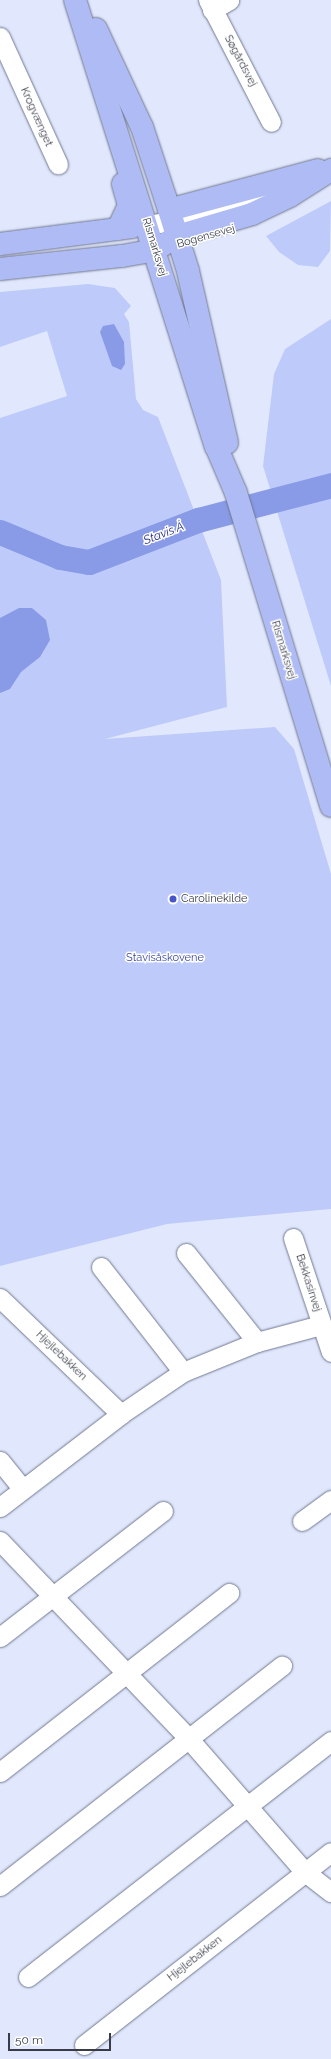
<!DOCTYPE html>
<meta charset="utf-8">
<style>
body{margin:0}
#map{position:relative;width:331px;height:2059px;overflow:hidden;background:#e1e8fd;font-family:Raleway,sans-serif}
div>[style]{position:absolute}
.green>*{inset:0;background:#becbfa}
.water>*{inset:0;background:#899be7}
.river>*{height:25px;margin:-12.5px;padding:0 12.5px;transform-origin:12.5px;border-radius:12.5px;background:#899be7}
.roads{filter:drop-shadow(0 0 1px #71788f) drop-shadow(0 0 1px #71788f)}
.minor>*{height:19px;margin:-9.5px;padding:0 9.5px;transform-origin:9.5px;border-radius:9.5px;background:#fff}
.major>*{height:22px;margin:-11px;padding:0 11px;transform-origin:11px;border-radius:11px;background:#afbbf4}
.dots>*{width:11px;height:11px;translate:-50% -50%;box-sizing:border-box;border:2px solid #fff;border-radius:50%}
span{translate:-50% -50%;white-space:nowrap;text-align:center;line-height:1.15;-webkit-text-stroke:3px #fff;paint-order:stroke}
.street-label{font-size:11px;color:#393c47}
.poi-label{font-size:11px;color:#393c47}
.left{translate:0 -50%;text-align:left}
.park-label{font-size:11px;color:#3a479f}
.water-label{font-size:12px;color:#242b80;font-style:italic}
.scale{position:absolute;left:8px;top:2033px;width:103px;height:18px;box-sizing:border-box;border:2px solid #393c47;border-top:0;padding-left:5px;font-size:12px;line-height:14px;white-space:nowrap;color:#393c47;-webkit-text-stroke:3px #fff;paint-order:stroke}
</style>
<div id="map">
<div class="green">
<div style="clip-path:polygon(331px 201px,330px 251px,318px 267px,298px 265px,279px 252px,266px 236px)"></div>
<div style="clip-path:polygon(88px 284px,115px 288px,131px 306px,124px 314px,129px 322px,136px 399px,143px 410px,158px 417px,221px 580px,227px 707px,105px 739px,275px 727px,294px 749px,331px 874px,331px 1209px,167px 1224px,0 1266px,0 418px,67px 396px,47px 331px,0 347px,0 292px)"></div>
<div style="clip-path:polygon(331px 319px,331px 686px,263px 466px,274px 374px,285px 349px)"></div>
</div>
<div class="water">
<div style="clip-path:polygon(114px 324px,124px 342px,125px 364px,121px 370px,112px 366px,100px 332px,103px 326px)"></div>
<div style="clip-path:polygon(19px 608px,32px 608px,46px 620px,50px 640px,40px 657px,21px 672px,10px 689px,0 693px,0 618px)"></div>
</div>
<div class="river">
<div style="left:0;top:532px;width:65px;rotate:22.6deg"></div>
<div style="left:60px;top:557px;width:29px;rotate:10deg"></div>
<div style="left:89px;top:562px;width:117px;rotate:-21.1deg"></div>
<div style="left:198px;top:520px;width:138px;rotate:-14.7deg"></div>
</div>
<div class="roads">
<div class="minor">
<div style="left:208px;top:0;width:137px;rotate:62.7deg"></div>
<div style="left:212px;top:10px;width:20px;rotate:-30deg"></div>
<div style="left:0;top:37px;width:140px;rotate:65.5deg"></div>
<div style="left:147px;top:225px;width:46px;rotate:-8.8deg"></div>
<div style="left:192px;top:218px;width:73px;rotate:-15deg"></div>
<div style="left:263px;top:199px;width:15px;rotate:-23deg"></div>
<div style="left:293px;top:1238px;width:120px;rotate:71.6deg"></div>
<div style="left:186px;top:1253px;width:114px;rotate:51.4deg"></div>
<div style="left:101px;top:1267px;width:133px;rotate:52deg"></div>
<div style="left:0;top:1298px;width:168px;rotate:43.8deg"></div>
<div style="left:0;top:1461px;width:36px;rotate:51deg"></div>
<div style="left:0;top:1507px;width:153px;rotate:-37.5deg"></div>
<div style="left:121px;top:1414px;width:75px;rotate:-34.1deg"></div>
<div style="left:183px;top:1372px;width:80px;rotate:-22.1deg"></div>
<div style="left:257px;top:1342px;width:66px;rotate:-14.9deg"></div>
<div style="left:302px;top:1521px;width:36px;rotate:-36deg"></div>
<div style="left:0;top:1541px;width:272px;rotate:46.3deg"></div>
<div style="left:188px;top:1738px;width:178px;rotate:48.9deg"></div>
<div style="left:305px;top:1872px;width:33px;rotate:38deg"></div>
<div style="left:0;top:1637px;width:206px;rotate:-37.7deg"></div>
<div style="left:0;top:1772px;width:291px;rotate:-38deg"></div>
<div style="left:0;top:1886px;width:358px;rotate:-38deg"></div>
<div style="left:28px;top:1977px;width:384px;rotate:-37.9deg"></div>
<div style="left:84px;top:2045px;width:313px;rotate:-38deg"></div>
</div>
<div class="major">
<div style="left:75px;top:0;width:468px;rotate:72.5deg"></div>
<div style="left:216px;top:446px;width:51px;rotate:66.9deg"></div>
<div style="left:236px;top:493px;width:327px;rotate:73.1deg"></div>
<div style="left:96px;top:29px;width:108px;rotate:64.9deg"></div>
<div style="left:142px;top:127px;width:74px;rotate:71.8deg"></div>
<div style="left:165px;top:197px;width:77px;rotate:72.7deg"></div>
<div style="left:188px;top:271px;width:176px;rotate:77.2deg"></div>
<div style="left:169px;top:210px;width:154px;rotate:-15deg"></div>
<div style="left:118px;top:229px;width:26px;rotate:-65deg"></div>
<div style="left:129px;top:205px;width:22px;rotate:-106deg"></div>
<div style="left:0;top:244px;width:133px;rotate:-7.3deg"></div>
<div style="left:0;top:269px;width:123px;rotate:-6.1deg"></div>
<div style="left:122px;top:256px;width:34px;rotate:-10deg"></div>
<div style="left:155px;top:250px;width:26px;rotate:-32deg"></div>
<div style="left:177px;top:236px;width:78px;rotate:-16.3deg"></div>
<div style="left:252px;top:214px;width:42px;rotate:-25.3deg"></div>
<div style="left:290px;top:196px;width:49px;rotate:-32.4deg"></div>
</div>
</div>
<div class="dots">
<div style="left:173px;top:899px;background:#4655ca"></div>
</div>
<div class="street-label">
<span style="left:240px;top:61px;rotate:62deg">Søgårdsvej</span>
<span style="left:36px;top:117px;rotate:66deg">Krogvænget</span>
<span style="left:206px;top:237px;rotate:-16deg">Bogensevej</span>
<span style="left:154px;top:247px;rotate:73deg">Rismarksvej</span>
<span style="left:283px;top:650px;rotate:73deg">Rismarksvej</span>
<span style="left:308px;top:1283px;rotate:72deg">Bekkasinvej</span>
<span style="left:61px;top:1356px;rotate:44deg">Hjejlebakken</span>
<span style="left:195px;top:1959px;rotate:-38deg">Hjejlebakken</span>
</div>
<div class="poi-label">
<span class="left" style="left:181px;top:899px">Carolinekilde</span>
</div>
<div class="park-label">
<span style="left:165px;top:958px">Stavisåskovene</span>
</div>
<div class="water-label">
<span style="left:164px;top:534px;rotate:-21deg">Stavis Å</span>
</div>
<div class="scale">50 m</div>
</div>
